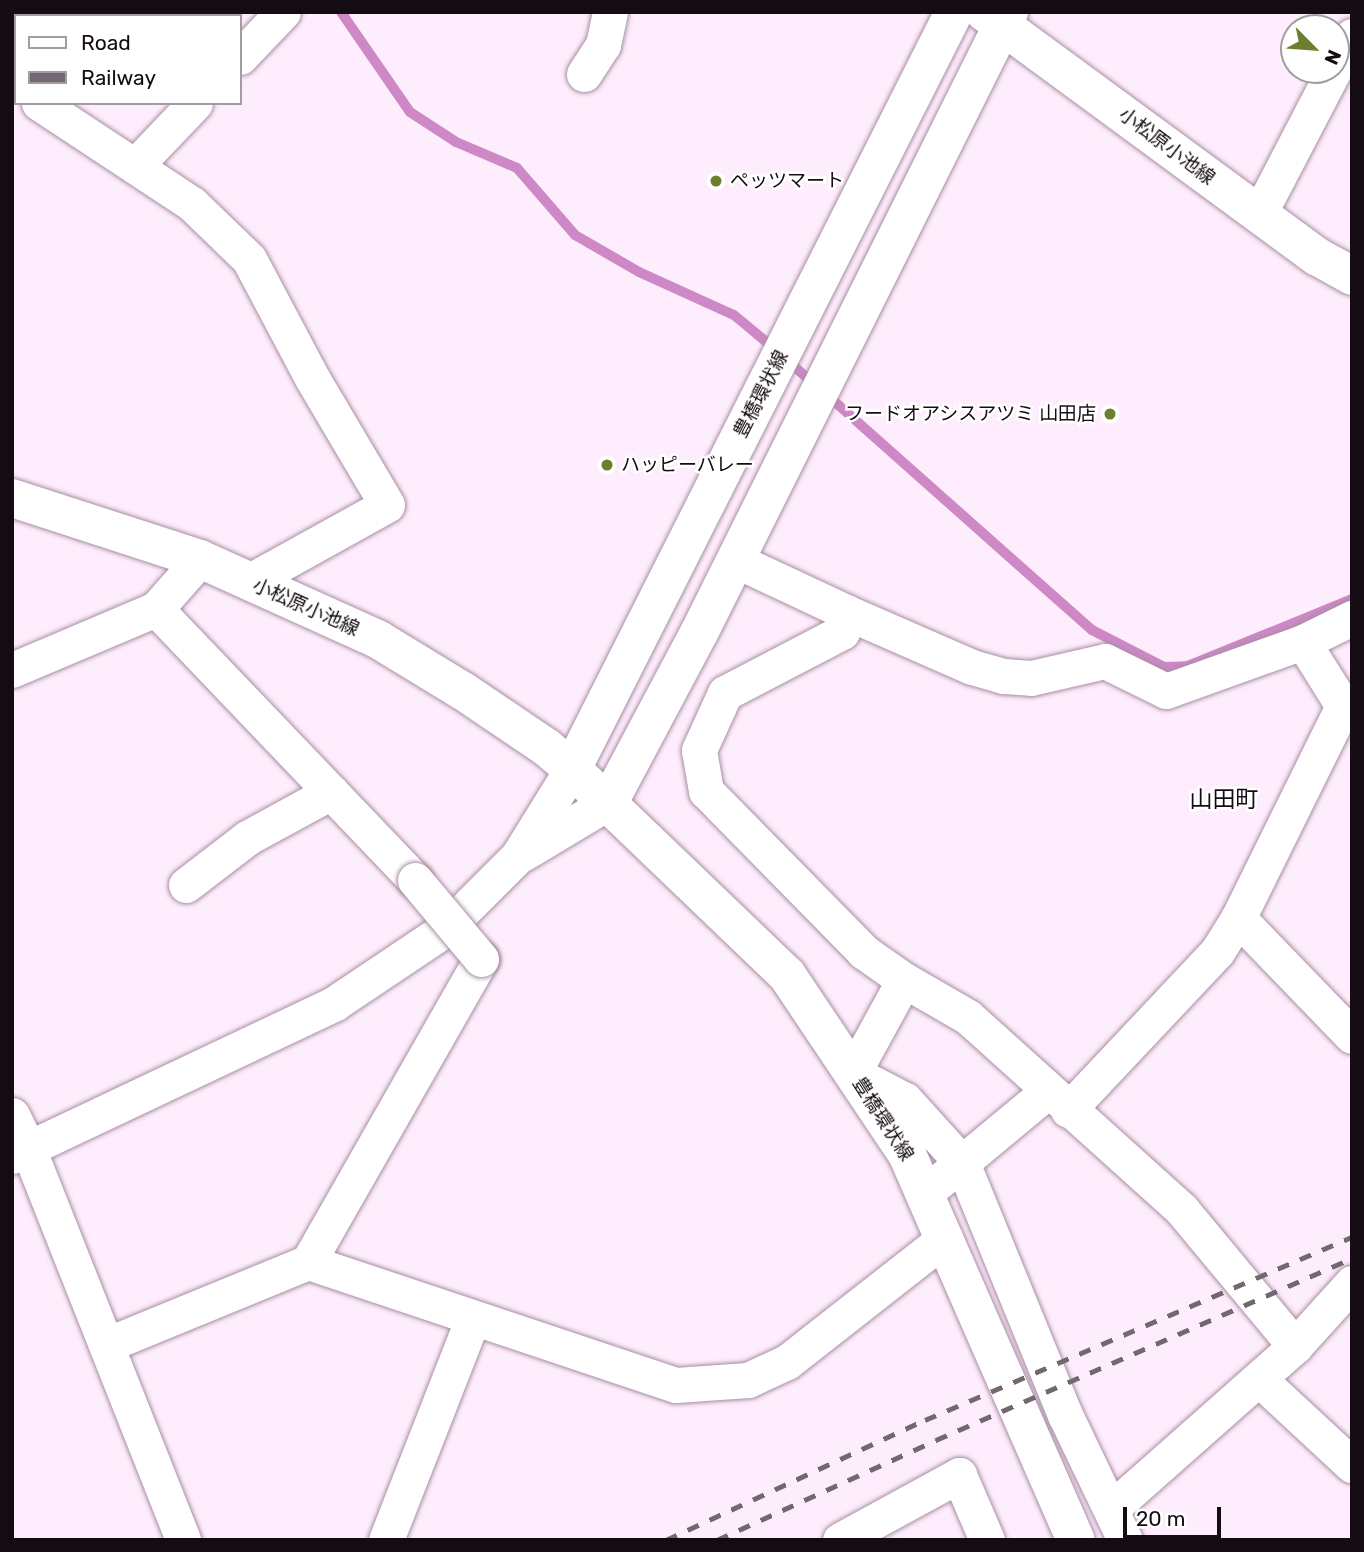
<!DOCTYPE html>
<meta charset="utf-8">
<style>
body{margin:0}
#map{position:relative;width:1364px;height:1552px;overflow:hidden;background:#feedfc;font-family:Rubik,"Noto Sans JP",sans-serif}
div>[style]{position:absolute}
.stream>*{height:10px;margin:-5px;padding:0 5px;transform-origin:5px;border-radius:5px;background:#cd88c5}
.roads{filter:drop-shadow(0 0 2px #a88ea5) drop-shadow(0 0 2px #a88ea5)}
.minor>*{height:35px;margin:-17.5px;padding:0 17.5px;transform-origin:17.5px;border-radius:17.5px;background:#fff}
.major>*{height:38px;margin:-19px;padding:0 19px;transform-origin:19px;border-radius:19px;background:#fff}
.rail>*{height:5px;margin-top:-2.5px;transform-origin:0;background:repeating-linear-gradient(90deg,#736772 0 12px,transparent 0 24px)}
.bridges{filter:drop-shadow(0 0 2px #a88ea5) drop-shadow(0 0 2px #a88ea5)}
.minor-bridge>*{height:35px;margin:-17.5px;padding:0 17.5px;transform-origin:17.5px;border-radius:17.5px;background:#fff}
.dots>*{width:19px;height:19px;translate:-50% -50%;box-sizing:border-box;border:4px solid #fff;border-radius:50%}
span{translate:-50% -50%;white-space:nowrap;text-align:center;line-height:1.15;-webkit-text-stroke:5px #fff;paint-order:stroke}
.street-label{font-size:19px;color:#140b13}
.poi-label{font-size:19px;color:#140b13}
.left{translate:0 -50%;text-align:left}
.right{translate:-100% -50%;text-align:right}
.quarter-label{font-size:23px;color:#140b13}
.frame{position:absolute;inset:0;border:14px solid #140b13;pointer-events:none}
.legend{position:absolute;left:14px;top:14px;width:228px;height:91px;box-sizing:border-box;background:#fff;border:2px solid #a19da1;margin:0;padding:9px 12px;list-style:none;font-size:21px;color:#140b13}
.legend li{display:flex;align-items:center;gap:14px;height:35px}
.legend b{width:35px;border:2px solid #a19da1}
.north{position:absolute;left:1280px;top:14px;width:70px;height:70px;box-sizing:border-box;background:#fff;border:2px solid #a19da1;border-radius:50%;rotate:115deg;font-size:19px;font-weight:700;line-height:28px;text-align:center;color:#140b13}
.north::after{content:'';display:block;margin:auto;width:24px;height:32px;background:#6d7f2e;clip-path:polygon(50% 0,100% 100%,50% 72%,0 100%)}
.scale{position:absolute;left:1123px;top:1507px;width:98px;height:32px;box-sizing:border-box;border:4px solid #140b13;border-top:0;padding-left:9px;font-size:21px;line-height:24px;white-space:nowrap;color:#140b13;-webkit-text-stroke:5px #fff;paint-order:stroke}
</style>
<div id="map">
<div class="stream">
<div style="left:341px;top:12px;width:121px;rotate:55.4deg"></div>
<div style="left:410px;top:112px;width:55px;rotate:33.1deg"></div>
<div style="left:456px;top:142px;width:66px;rotate:23.1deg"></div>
<div style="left:517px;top:168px;width:89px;rotate:49.1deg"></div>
<div style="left:575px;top:235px;width:74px;rotate:30deg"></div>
<div style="left:639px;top:272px;width:104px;rotate:24.4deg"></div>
<div style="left:734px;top:315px;width:53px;rotate:39.7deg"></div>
<div style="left:786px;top:359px;width:38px;rotate:42deg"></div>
<div style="left:826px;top:394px;width:356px;rotate:41.6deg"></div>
<div style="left:1092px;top:630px;width:81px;rotate:27.2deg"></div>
<div style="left:1164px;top:667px;width:24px;rotate:-2deg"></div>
<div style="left:1188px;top:666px;width:177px;rotate:-22.2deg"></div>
</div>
<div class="roads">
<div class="minor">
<div style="left:240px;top:57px;width:62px;rotate:-46.3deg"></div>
<div style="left:1336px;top:66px;width:34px;rotate:-62deg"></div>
<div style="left:12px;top:67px;width:6px;rotate:51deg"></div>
<div style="left:584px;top:74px;width:35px;rotate:-57deg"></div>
<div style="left:603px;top:45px;width:34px;rotate:-78deg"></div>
<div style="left:39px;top:103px;width:183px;rotate:33.4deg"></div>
<div style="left:192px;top:204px;width:79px;rotate:44deg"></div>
<div style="left:249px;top:259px;width:135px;rotate:62.1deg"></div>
<div style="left:312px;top:378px;width:147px;rotate:59.4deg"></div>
<div style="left:387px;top:505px;width:157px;rotate:151deg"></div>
<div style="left:135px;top:166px;width:87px;rotate:-46.4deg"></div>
<div style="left:1259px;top:214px;width:162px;rotate:-62.5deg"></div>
<div style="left:735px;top:560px;width:123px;rotate:25.1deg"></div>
<div style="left:846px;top:612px;width:20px;rotate:101deg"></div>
<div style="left:842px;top:632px;width:132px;rotate:152.5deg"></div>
<div style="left:725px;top:693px;width:63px;rotate:114.5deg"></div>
<div style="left:699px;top:750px;width:42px;rotate:80.3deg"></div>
<div style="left:706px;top:791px;width:226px;rotate:45.5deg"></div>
<div style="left:864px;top:952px;width:49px;rotate:35deg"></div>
<div style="left:156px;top:609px;width:375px;rotate:46.3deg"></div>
<div style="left:846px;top:612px;width:137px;rotate:23.6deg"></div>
<div style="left:972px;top:667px;width:33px;rotate:16deg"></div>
<div style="left:1004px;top:676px;width:27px;rotate:4deg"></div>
<div style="left:1031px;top:678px;width:76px;rotate:-12.9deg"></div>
<div style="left:1105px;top:661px;width:68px;rotate:26.2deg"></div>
<div style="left:1166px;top:691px;width:145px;rotate:-19.7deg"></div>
<div style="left:1303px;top:642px;width:55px;rotate:-26.1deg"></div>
<div style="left:1303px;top:642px;width:75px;rotate:58deg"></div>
<div style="left:1343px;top:706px;width:237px;rotate:116.3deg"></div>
<div style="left:1238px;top:918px;width:164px;rotate:46deg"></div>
<div style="left:12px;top:670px;width:156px;rotate:-23deg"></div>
<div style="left:156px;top:609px;width:67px;rotate:-48.7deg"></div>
<div style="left:524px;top:853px;width:99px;rotate:-31deg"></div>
<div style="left:186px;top:885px;width:77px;rotate:-37.6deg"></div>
<div style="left:247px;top:838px;width:96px;rotate:-28.7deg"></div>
<div style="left:481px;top:959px;width:349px;rotate:119.7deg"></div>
<div style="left:308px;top:1262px;width:388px;rotate:18.5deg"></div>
<div style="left:676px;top:1385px;width:72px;rotate:-4deg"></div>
<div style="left:748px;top:1380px;width:43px;rotate:-24.8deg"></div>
<div style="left:787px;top:1362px;width:201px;rotate:-38.1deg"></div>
<div style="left:1068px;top:1110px;width:217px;rotate:-46.7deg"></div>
<div style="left:1217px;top:952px;width:40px;rotate:-58deg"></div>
<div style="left:12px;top:1115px;width:37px;rotate:64deg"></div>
<div style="left:28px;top:1148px;width:422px;rotate:68.4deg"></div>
<div style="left:12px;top:1156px;width:357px;rotate:-25.3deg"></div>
<div style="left:335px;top:1003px;width:131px;rotate:-33.8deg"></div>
<div style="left:444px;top:930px;width:105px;rotate:-45deg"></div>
<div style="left:518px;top:856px;width:102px;rotate:-58.2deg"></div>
<div style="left:925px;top:1193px;width:160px;rotate:-39.7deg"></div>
<div style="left:106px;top:1345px;width:218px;rotate:-22.3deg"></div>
<div style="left:1259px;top:1379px;width:127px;rotate:42.8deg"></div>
<div style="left:1111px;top:1509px;width:246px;rotate:-41.5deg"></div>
<div style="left:1295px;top:1346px;width:85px;rotate:-47.9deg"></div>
<div style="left:386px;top:1540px;width:236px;rotate:-68.6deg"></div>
<div style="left:840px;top:1540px;width:136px;rotate:-28.6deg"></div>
<div style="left:959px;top:1475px;width:71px;rotate:66.7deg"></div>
<div style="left:1125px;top:1540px;width:139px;rotate:-115.6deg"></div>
<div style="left:1065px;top:1415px;width:272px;rotate:-112.2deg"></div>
<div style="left:962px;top:1163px;width:85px;rotate:-132.1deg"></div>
<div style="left:905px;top:1100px;width:59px;rotate:-152.6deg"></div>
<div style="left:853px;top:1073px;width:106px;rotate:-61.3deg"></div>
<div style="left:904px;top:980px;width:74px;rotate:30deg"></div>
<div style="left:968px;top:1017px;width:288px;rotate:42deg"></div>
<div style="left:1182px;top:1210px;width:177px;rotate:50.3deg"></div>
</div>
<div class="major">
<div style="left:984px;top:12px;width:414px;rotate:36.3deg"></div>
<div style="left:1318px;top:257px;width:39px;rotate:29deg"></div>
<div style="left:12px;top:498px;width:198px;rotate:18deg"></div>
<div style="left:200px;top:559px;width:196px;rotate:24.3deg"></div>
<div style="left:379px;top:640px;width:98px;rotate:31.3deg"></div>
<div style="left:463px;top:691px;width:100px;rotate:34deg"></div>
<div style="left:546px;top:747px;width:34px;rotate:40deg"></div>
<div style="left:572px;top:769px;width:298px;rotate:43.8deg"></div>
<div style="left:787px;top:975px;width:216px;rotate:56.2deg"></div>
<div style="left:907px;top:1154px;width:421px;rotate:66.4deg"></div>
<div style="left:572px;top:769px;width:848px;rotate:-63.22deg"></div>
<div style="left:609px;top:802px;width:191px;rotate:-62deg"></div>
<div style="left:699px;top:633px;width:694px;rotate:-63.47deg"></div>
</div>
</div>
<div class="rail">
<div style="left:666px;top:1540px;width:285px;rotate:-24.9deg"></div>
<div style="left:925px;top:1420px;width:465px;rotate:-23.2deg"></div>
<div style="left:717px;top:1540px;width:241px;rotate:-24.5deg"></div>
<div style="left:936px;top:1440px;width:454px;rotate:-23.6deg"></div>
</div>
<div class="bridges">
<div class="minor-bridge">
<div style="left:415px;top:880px;width:103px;rotate:50.1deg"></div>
</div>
</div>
<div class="dots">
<div style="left:716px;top:181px;background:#6d7f2e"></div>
<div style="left:1110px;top:414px;background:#6d7f2e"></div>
<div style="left:607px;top:465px;background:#6d7f2e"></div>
</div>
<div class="street-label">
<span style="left:1167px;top:146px;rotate:37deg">小松原小池線</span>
<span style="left:761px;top:394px;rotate:-63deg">豊橋環状線</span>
<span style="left:306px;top:607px;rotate:24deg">小松原小池線</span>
<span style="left:883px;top:1119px;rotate:57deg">豊橋環状線</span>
</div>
<div class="poi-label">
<span class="left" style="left:730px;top:181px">ペッツマート</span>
<span class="right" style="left:1096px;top:414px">フードオアシスアツミ 山田店</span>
<span class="left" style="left:621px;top:465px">ハッピーバレー</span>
</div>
<div class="quarter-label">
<span style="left:1224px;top:799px">山田町</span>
</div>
<div class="frame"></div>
<ul class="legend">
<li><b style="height:9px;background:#fff"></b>Road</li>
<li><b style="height:9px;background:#736772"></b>Railway</li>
</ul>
<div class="north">N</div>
<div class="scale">20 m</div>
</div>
